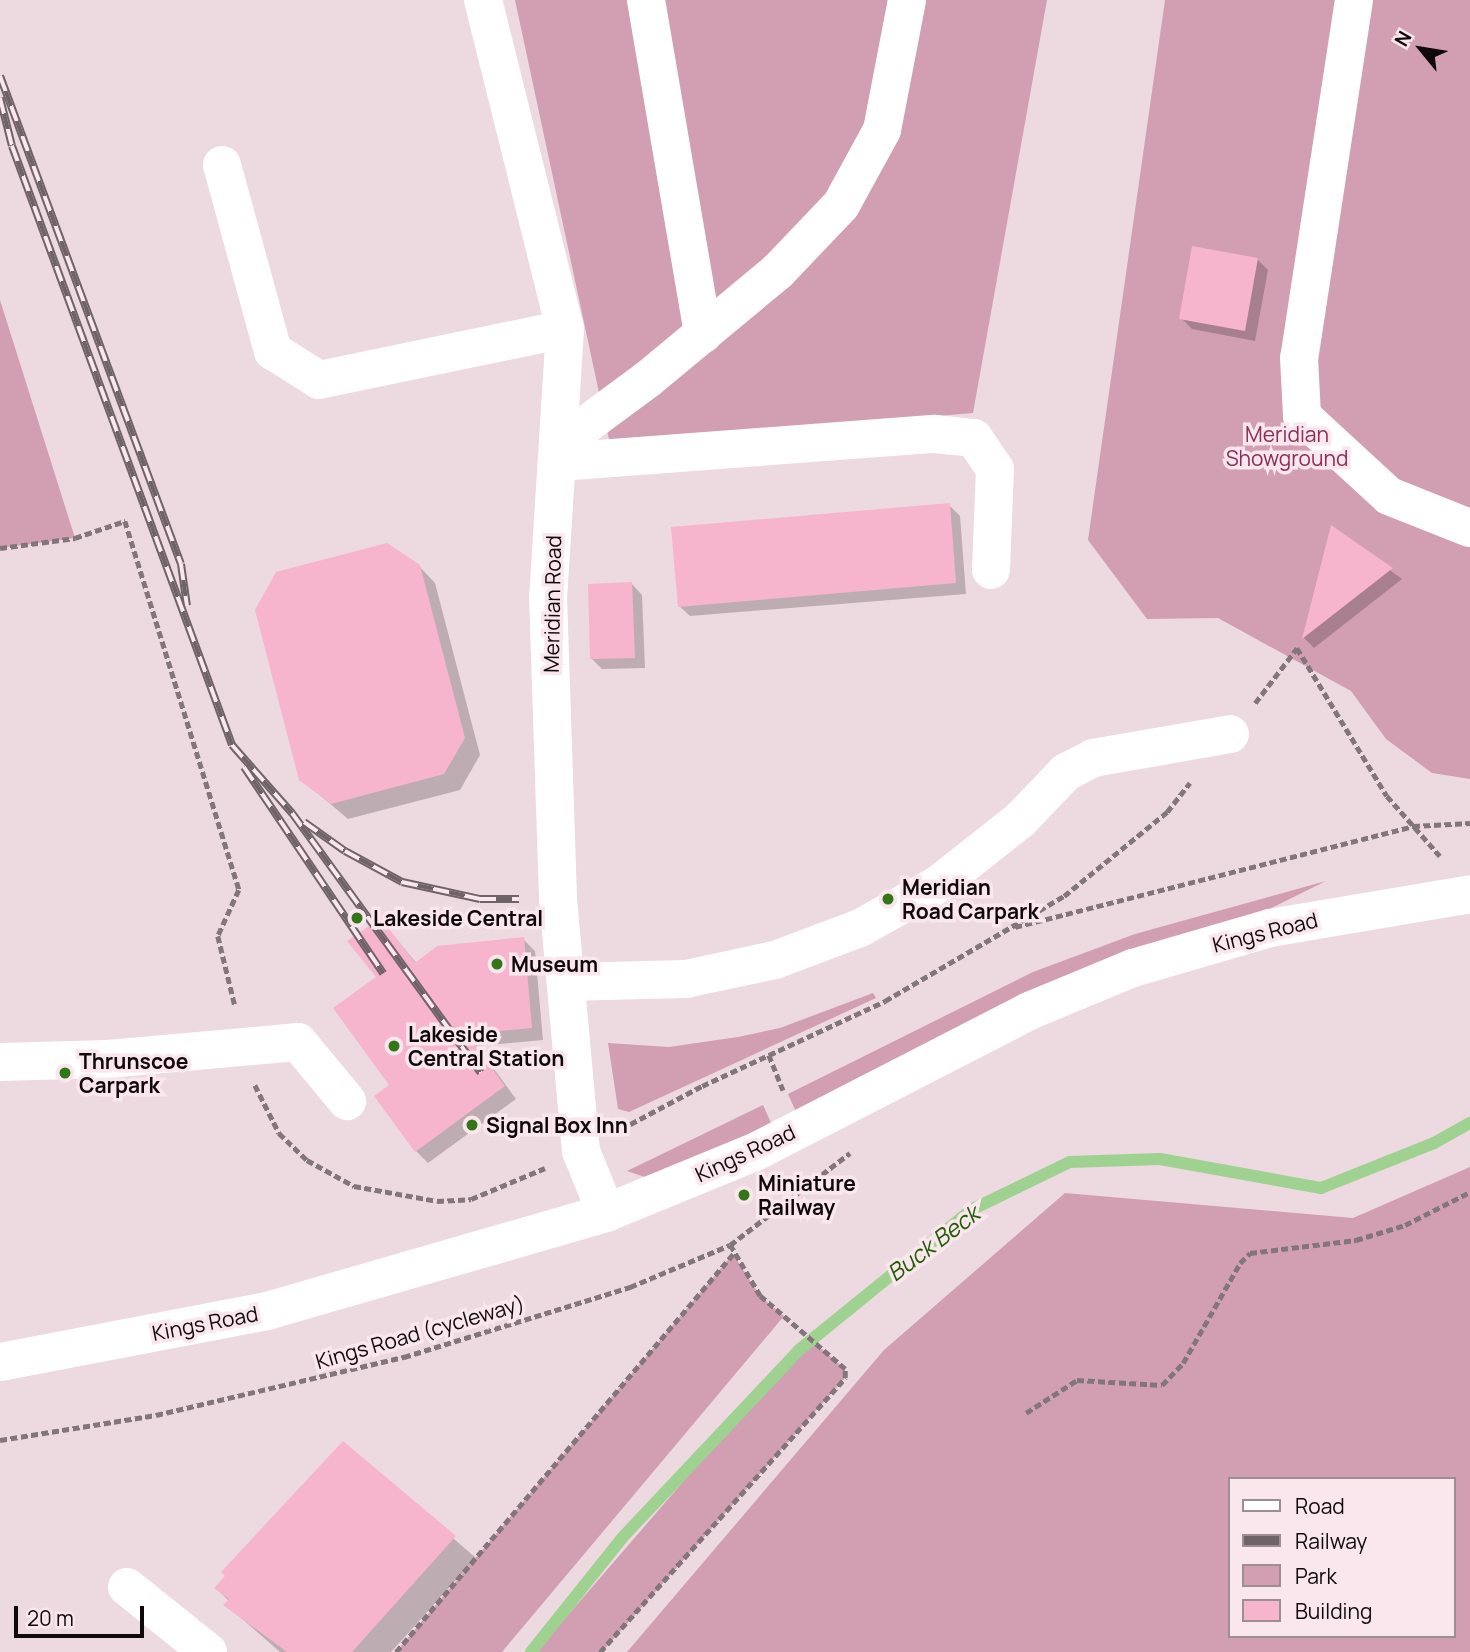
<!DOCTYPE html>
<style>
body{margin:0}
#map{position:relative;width:1470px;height:1652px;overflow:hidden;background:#edd9e0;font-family:Manrope,sans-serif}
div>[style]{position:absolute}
.green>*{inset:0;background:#d29fb2}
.shadow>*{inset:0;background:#0003}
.stream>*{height:12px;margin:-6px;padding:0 6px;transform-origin:6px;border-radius:6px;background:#9fd191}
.building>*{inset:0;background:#f6b4cd}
.path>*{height:4.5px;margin-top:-2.25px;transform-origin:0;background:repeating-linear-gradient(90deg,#83767b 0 7px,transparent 0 10.5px)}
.minor>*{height:38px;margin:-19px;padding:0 19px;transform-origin:19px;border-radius:19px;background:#fff}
.rail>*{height:8px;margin-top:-4px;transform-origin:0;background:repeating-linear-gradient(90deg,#fae6ed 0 16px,#6f6367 0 32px);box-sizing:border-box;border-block:2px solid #6f6367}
.dots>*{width:19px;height:19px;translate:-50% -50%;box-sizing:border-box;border:4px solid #fae6ed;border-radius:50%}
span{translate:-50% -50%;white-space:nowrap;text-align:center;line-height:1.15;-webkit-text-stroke:7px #fae6ed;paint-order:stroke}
.park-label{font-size:21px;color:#892d59}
.street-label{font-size:21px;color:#0f090b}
.poi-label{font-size:21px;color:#0f090b;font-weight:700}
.left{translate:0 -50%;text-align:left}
.water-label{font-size:23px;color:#1c5b00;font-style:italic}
.legend{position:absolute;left:1228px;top:1477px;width:228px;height:161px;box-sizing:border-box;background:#fae6ed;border:2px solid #9c8e93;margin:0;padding:9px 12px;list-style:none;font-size:21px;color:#0f090b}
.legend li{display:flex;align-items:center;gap:14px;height:35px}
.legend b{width:35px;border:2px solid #9c8e93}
.north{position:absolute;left:1386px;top:14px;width:70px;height:70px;-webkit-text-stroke:5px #fae6ed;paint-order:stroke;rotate:300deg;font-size:19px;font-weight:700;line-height:28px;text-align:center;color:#0f090b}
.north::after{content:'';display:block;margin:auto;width:24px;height:32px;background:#0f090b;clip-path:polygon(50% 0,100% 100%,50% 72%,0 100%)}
.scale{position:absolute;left:14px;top:1606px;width:130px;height:32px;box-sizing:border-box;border:4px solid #0f090b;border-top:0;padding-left:9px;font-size:21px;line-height:24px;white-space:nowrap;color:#0f090b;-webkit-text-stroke:5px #fae6ed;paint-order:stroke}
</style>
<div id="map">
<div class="green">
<div style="clip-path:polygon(515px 0,1047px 0,973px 413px,610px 444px)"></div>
<div style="clip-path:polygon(1165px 0,1470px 0,1470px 779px,1432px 773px,1386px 739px,1351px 691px,1218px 618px,1147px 619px,1088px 540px)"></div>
<div style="clip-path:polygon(0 300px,75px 538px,0 548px)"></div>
<div style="clip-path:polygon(1326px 881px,1243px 922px,796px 1112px,788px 1094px,1033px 972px,1135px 934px)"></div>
<div style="clip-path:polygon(873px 993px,876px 998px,629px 1112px,618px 1109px,608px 1043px,669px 1047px,738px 1037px,780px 1028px)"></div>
<div style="clip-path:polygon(763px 1105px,772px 1125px,651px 1179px,627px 1171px)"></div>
<div style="clip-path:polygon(evenodd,1470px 1167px,1470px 1652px,627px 1652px,884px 1350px,1065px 1193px,1353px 1218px,1470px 1167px,1230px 1479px,1454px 1479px,1454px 1636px,1230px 1636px,1230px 1479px)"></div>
<div style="clip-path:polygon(733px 1254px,760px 1296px,784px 1316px,502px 1652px,396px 1652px)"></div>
<div style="clip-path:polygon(808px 1337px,845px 1369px,845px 1378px,602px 1652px,536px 1652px)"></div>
</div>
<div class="shadow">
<div style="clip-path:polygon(1257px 259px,1268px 270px,1255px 341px,1192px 329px,1181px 318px)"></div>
<div style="clip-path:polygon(949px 505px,960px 516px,966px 594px,690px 616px,679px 606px)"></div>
<div style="clip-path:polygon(1332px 527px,1402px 579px,1314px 648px,1304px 638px)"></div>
<div style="clip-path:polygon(419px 566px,435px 583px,480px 755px,460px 790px,348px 819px,301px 779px)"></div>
<div style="clip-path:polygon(632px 584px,642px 595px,645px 668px,602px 669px,591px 658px)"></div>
<div style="clip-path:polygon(381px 920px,417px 964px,523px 939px,535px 951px,543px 1040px,477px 1046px,516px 1099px,428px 1163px,416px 1151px,392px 1085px,378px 978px)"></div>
<div style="clip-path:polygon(343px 1443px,476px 1558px,391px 1652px,280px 1652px,226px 1605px,229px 1601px,216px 1588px)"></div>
</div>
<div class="stream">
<div style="left:531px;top:1652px;width:146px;rotate:-51.4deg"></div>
<div style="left:622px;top:1538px;width:258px;rotate:-46.7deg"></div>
<div style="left:799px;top:1350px;width:222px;rotate:-39.1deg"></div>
<div style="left:971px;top:1210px;width:110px;rotate:-25.9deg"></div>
<div style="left:1070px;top:1162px;width:90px;rotate:-1.9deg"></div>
<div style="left:1160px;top:1159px;width:164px;rotate:10.2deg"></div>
<div style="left:1321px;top:1188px;width:122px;rotate:-21.7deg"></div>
<div style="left:1434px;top:1143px;width:41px;rotate:-29.1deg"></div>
</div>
<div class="building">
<div style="clip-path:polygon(1192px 246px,1258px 258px,1245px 331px,1179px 319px)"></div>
<div style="clip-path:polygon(950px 503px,956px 583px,678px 607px,671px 527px)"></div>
<div style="clip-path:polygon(1331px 525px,1393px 568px,1302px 639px)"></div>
<div style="clip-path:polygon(387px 543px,420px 565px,465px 738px,444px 774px,331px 804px,299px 780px,255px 610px,276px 572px)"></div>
<div style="clip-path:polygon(632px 582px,635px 658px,590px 659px,588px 584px)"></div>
<div style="clip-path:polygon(381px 918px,415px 963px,437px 946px,524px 937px,532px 1028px,467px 1034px,505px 1086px,415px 1152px,374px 1096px,389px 1085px,333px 1008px,376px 977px,347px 941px)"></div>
<div style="clip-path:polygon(343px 1441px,456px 1536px,352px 1652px,287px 1652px,223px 1605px,229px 1599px,214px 1588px,225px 1576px,221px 1572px)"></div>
</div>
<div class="path">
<div style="left:0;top:548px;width:76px;rotate:-7.6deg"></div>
<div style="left:75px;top:538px;width:53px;rotate:-18.8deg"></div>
<div style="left:125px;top:521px;width:386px;rotate:72.8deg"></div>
<div style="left:239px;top:890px;width:51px;rotate:114.5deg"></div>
<div style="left:218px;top:936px;width:72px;rotate:76.3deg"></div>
<div style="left:1255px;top:703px;width:69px;rotate:-52.6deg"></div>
<div style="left:1297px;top:648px;width:173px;rotate:58.7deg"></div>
<div style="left:1387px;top:796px;width:80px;rotate:48.5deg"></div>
<div style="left:1015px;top:927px;width:411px;rotate:-14.2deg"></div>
<div style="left:1413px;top:826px;width:57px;rotate:-3deg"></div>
<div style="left:769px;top:1055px;width:38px;rotate:68deg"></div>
<div style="left:255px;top:1085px;width:54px;rotate:63.4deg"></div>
<div style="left:279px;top:1133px;width:39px;rotate:44deg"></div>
<div style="left:307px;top:1160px;width:54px;rotate:29deg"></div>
<div style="left:354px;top:1186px;width:84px;rotate:10.2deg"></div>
<div style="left:437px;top:1201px;width:34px;rotate:-3deg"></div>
<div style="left:471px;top:1199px;width:80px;rotate:-22.7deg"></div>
<div style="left:621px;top:1129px;width:92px;rotate:-28deg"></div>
<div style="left:702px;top:1086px;width:202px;rotate:-24.9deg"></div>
<div style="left:885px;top:1001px;width:208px;rotate:-30.4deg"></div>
<div style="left:1064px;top:896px;width:133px;rotate:-39.2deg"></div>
<div style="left:1167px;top:812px;width:37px;rotate:-52deg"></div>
<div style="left:1026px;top:1413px;width:61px;rotate:-32.9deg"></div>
<div style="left:1077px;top:1380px;width:85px;rotate:3.4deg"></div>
<div style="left:1162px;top:1385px;width:30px;rotate:-46deg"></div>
<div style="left:1183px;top:1363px;width:115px;rotate:-60.3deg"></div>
<div style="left:1240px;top:1263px;width:14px;rotate:-45deg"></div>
<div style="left:1250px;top:1253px;width:107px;rotate:-7deg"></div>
<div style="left:1356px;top:1240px;width:51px;rotate:-17deg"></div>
<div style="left:1405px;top:1225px;width:73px;rotate:-26.9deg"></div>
<div style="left:0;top:1440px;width:158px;rotate:-9.1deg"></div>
<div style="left:156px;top:1415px;width:255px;rotate:-13.2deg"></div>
<div style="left:404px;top:1357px;width:237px;rotate:-17.2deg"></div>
<div style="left:630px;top:1287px;width:108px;rotate:-22.8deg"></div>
<div style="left:730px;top:1245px;width:151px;rotate:-37.5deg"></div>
<div style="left:396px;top:1652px;width:522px;rotate:-49.74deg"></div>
<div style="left:600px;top:1652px;width:368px;rotate:-48.2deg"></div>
<div style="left:845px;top:1378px;width:9px;rotate:-90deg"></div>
<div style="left:845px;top:1369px;width:112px;rotate:-139.3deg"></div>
<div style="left:760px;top:1296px;width:59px;rotate:-120.5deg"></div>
</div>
<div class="minor">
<div style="left:483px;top:0;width:339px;rotate:76deg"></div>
<div style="left:565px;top:329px;width:268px;rotate:93.6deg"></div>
<div style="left:548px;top:596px;width:303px;rotate:88.1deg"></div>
<div style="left:558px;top:899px;width:253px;rotate:84.8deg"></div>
<div style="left:581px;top:1151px;width:67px;rotate:68deg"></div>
<div style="left:646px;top:0;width:339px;rotate:80.3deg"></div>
<div style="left:1354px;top:0;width:362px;rotate:98.7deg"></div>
<div style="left:1299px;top:358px;width:58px;rotate:87deg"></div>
<div style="left:1302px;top:416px;width:118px;rotate:42.6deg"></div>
<div style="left:1389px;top:496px;width:87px;rotate:21.6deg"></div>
<div style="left:222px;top:165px;width:193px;rotate:74.7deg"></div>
<div style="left:273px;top:351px;width:54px;rotate:32.2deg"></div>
<div style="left:319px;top:380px;width:251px;rotate:-11.7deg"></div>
<div style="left:560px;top:444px;width:109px;rotate:-36.5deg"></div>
<div style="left:648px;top:379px;width:169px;rotate:-39.7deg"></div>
<div style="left:778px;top:271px;width:91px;rotate:-46.3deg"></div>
<div style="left:841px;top:205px;width:85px;rotate:-61.3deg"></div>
<div style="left:882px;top:130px;width:132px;rotate:-79.1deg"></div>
<div style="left:559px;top:462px;width:377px;rotate:-4.3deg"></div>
<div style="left:935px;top:434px;width:39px;rotate:6deg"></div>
<div style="left:974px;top:438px;width:37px;rotate:56deg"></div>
<div style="left:995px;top:469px;width:101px;rotate:92.3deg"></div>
<div style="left:566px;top:982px;width:120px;rotate:-1.4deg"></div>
<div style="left:686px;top:979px;width:91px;rotate:-12.1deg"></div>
<div style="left:775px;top:960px;width:91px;rotate:-20.6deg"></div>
<div style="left:860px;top:928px;width:90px;rotate:-29.1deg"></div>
<div style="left:939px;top:884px;width:103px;rotate:-38.3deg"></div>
<div style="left:1020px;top:820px;width:66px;rotate:-46.2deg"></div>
<div style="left:1066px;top:772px;width:30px;rotate:-27deg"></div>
<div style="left:1093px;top:758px;width:139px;rotate:-9.9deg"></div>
<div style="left:0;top:1062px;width:108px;rotate:-1.6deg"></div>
<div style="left:108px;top:1059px;width:191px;rotate:-5.1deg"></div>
<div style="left:298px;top:1042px;width:77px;rotate:50.3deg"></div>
<div style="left:0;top:1362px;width:272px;rotate:-10.8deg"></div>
<div style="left:267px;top:1311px;width:353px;rotate:-16.1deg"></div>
<div style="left:606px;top:1213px;width:161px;rotate:-22.3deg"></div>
<div style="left:755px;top:1152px;width:308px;rotate:-27.2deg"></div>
<div style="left:1029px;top:1011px;width:113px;rotate:-22.5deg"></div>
<div style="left:1133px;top:968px;width:143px;rotate:-16.3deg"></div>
<div style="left:1270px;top:928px;width:203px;rotate:-9.6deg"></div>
<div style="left:127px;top:1587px;width:104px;rotate:38.7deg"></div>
</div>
<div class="rail">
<div style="left:0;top:76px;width:520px;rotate:69.65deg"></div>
<div style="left:181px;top:564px;width:42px;rotate:81.9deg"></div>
<div style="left:0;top:98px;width:49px;rotate:76deg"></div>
<div style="left:12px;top:146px;width:638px;rotate:69.83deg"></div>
<div style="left:232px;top:745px;width:91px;rotate:48.6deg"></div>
<div style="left:292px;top:813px;width:321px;rotate:54deg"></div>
<div style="left:244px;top:767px;width:249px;rotate:56deg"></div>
<div style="left:304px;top:822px;width:50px;rotate:35.3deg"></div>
<div style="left:345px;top:851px;width:65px;rotate:28.5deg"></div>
<div style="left:402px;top:882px;width:80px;rotate:12.3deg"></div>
<div style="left:480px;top:899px;width:39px"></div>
</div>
<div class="dots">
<div style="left:888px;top:899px;background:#317617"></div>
<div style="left:357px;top:918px;background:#317617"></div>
<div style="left:497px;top:964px;background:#317617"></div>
<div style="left:394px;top:1046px;background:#317617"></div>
<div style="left:65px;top:1073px;background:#317617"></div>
<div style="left:472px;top:1125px;background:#317617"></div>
<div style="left:744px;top:1195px;background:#317617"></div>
</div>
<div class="park-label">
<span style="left:1287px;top:446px">Meridian<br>Showground</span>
</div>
<div class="street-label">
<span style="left:552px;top:604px;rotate:-89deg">Meridian Road</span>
<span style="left:1265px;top:932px;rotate:-14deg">Kings Road</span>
<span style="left:745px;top:1153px;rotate:-25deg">Kings Road</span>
<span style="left:205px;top:1323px;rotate:-11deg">Kings Road</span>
<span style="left:420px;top:1332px;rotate:-16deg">Kings Road (cycleway)</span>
</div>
<div class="poi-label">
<span class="left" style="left:902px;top:899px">Meridian<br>Road Carpark</span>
<span class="left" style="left:373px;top:918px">Lakeside Central</span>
<span class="left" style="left:511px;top:964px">Museum</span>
<span class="left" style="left:408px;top:1046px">Lakeside<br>Central Station</span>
<span class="left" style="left:79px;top:1073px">Thrunscoe<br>Carpark</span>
<span class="left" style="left:486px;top:1125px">Signal Box Inn</span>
<span class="left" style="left:758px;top:1195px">Miniature<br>Railway</span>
</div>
<div class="water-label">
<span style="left:933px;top:1243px;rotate:-37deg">Buck Beck</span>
</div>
<ul class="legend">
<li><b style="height:9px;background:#fff"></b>Road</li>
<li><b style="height:9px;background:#6f6367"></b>Railway</li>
<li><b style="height:19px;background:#d29fb2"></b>Park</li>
<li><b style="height:19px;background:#f6b4cd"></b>Building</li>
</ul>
<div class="north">N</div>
<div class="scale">20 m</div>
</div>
